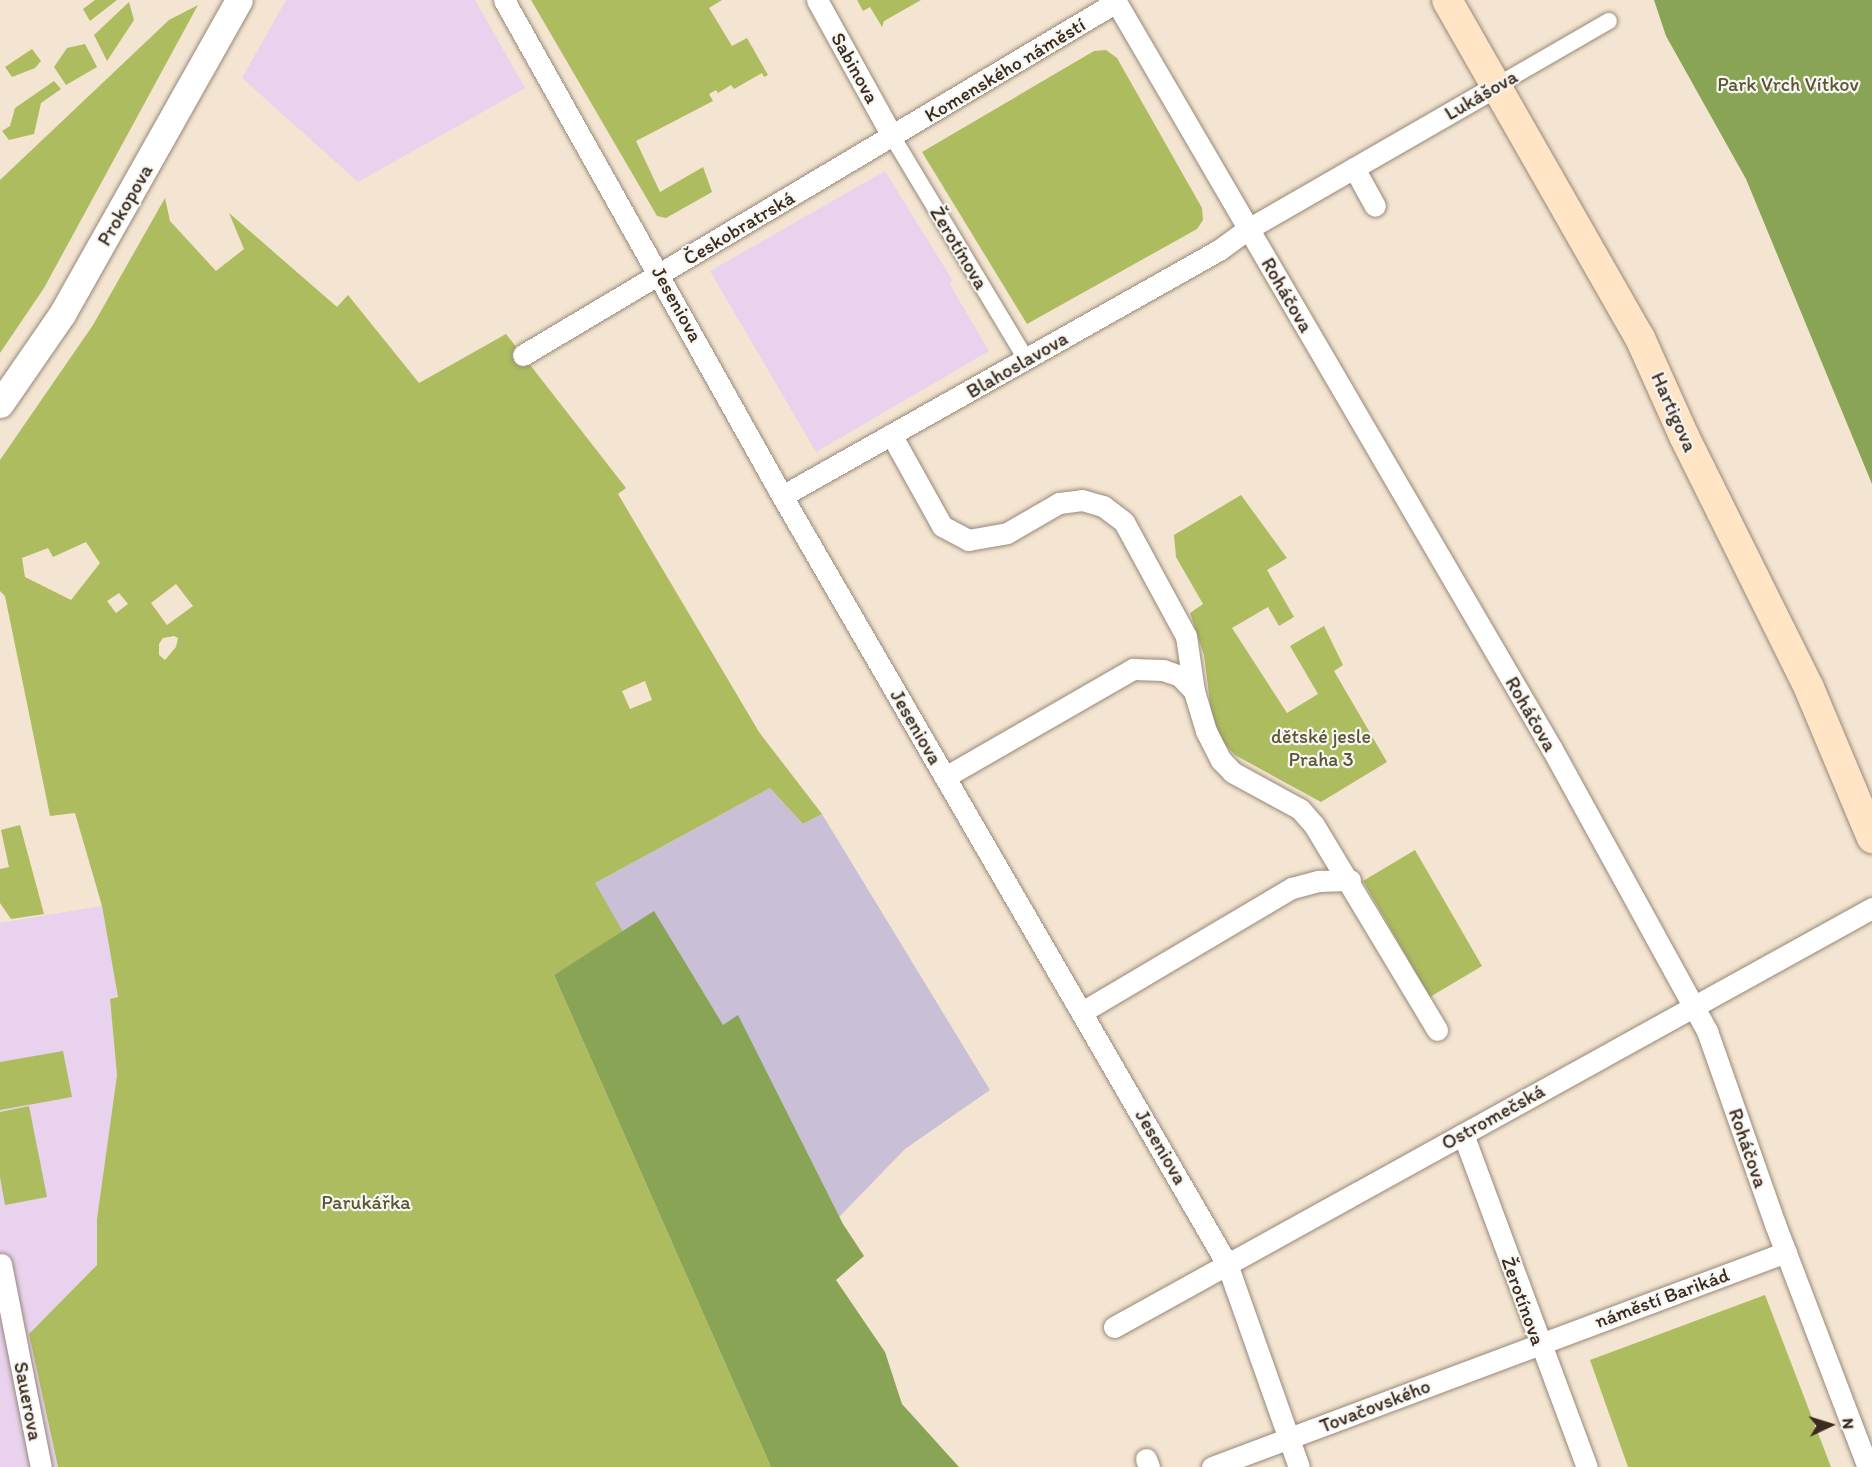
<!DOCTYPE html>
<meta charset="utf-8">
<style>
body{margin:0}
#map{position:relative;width:1872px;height:1467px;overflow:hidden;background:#f3e5d1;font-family:Itim,sans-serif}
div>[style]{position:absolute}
.built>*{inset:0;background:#e8d2ee}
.industrial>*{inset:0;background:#c9bfd7}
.green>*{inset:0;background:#adbc5f}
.forest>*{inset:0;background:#8aa456}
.roads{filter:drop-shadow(0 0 2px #978878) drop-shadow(0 0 2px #978878)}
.pedestrian>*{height:16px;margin:-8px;padding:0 8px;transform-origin:8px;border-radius:8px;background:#fff}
.minor>*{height:21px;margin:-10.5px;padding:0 10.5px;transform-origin:10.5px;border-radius:10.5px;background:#fff}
.tertiary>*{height:27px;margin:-13.5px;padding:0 13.5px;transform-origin:13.5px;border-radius:13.5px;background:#fff}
.secondary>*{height:30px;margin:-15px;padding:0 15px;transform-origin:15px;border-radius:15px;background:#ffe4c6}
span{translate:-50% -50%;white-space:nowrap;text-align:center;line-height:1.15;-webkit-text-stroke:4.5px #f6f6f2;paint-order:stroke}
.street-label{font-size:20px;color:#3b2a1e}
.park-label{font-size:20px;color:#5d5632}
.north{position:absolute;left:1800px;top:1395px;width:60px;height:60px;-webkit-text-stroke:4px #f6f6f2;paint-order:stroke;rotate:86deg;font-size:16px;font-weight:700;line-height:24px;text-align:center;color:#3b2a1e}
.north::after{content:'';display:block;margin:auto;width:21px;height:27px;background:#3b2a1e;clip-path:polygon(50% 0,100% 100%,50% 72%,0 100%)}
</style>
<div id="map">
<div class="built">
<div style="clip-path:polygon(286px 0,475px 0,525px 88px,358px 182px,242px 78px)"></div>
<div style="clip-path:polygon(885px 171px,953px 281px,949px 283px,989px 351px,816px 452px,710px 271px)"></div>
<div style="clip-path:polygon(102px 906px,118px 997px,110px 999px,117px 1075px,97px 1219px,97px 1265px,29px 1334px,58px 1467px,0 1467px,0 923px)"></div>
</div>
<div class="industrial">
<div style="clip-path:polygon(770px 788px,803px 824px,822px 814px,990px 1090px,905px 1149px,717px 1343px,595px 883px)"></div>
</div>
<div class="green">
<div style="clip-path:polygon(95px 0,117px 0,90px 21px,83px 9px)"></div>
<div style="clip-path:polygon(531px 0,722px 0,709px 8px,732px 46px,747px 38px,768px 75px,764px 77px,762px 73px,734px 89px,731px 85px,718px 93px,716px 90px,709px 94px,713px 101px,636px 141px,660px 192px,703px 167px,712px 192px,666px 218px,657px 216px)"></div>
<div style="clip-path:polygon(857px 0,921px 0,884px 21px,882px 27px,870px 7px,863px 11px)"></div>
<div style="clip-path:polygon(129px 2px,134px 20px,107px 61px,94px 35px)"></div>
<div style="clip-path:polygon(198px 5px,44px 288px,0 353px,0 180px,169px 20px)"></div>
<div style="clip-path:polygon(85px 44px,97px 67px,66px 85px,54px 67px,67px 48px)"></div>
<div style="clip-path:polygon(32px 49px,41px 61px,35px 68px,12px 77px,5px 67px)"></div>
<div style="clip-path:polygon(1106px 50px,1117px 58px,1202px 208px,1203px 220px,1197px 229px,1027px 324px,922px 152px,1094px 51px)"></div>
<div style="clip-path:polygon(54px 81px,61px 89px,41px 103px,34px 134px,9px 140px,2px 131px,10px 126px,15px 108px)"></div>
<div style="clip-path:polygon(evenodd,165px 198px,170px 221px,216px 271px,244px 249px,229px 213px,337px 307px,348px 295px,419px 383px,506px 334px,626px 488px,618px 494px,759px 732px,822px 814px,803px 824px,770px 788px,595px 883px,623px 932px,554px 975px,771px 1467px,58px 1467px,29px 1334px,97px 1265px,97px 1219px,117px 1075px,110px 999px,118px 997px,102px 906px,75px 813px,50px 816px,5px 596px,0 591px,0 460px,93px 325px,165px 198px,86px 542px,100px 563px,71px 600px,25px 577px,22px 558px,48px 548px,53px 557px,86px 542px,165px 198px,176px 584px,193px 606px,167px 625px,151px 603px,176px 584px,165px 198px,119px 593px,128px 604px,116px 613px,107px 601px,119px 593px,165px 198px,174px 636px,178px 638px,176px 647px,165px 660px,159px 655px,159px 644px,163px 638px,174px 636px,165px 198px,645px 681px,652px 700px,630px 709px,622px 691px,645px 681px)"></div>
<div style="clip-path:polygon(1241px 495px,1287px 558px,1267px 570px,1294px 617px,1279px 626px,1268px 607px,1232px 628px,1287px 713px,1318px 694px,1290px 646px,1324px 626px,1343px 665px,1334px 671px,1387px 762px,1321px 802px,1235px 755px,1220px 739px,1212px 719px,1204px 655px,1190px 613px,1203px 604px,1176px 557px,1174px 535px)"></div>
<div style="clip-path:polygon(20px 825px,44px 914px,11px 919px,0 903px,0 869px,9px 867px,1px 830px)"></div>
<div style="clip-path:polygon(1415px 850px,1482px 966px,1430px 997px,1363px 881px)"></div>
<div style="clip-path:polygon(63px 1051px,72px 1097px,0 1110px,0 1062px)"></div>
<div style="clip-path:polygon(29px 1106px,47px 1197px,5px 1205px,0 1177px,0 1112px)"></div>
<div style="clip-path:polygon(1765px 1295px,1831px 1467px,1628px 1467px,1590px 1360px)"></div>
</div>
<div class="forest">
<div style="clip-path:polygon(1654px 0,1872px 0,1872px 484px,1746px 179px,1666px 36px)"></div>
<div style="clip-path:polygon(654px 911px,723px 1025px,738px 1015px,843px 1224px,864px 1256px,836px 1280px,885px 1352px,902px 1404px,959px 1467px,771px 1467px,554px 975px)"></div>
</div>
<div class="roads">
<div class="pedestrian">
<div style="left:1498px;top:85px;width:128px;rotate:-30deg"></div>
<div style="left:892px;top:136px;width:260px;rotate:59deg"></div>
</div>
<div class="minor">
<div style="left:504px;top:0;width:569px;rotate:60.73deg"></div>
<div style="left:782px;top:496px;width:888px;rotate:59.91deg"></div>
<div style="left:1227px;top:1264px;width:215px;rotate:70.5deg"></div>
<div style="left:817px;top:0;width:155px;rotate:61.1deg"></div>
<div style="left:1115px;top:0;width:867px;rotate:59.74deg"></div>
<div style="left:1552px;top:749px;width:322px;rotate:61.2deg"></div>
<div style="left:1707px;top:1031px;width:205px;rotate:70.6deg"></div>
<div style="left:1775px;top:1224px;width:260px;rotate:69.1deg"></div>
<div style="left:1354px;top:168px;width:43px;rotate:61.1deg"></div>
<div style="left:523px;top:355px;width:690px;rotate:-30.76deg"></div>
<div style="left:892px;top:436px;width:103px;rotate:60.9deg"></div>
<div style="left:942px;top:526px;width:30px;rotate:28deg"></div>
<div style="left:968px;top:540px;width:40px;rotate:-10deg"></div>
<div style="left:1007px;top:533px;width:60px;rotate:-30deg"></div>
<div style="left:1059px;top:503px;width:23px;rotate:-7deg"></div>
<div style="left:1082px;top:500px;width:22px;rotate:16deg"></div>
<div style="left:1103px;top:506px;width:26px;rotate:37deg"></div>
<div style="left:1124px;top:522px;width:130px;rotate:61.5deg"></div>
<div style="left:1186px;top:636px;width:56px;rotate:81.7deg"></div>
<div style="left:1194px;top:691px;width:42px;rotate:73.3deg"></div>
<div style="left:1206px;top:731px;width:33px;rotate:63deg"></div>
<div style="left:1221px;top:760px;width:16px;rotate:47deg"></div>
<div style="left:1232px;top:772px;width:77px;rotate:28.6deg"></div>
<div style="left:1300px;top:809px;width:21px;rotate:49deg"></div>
<div style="left:1314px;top:825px;width:239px;rotate:59deg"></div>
<div style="left:782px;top:496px;width:501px;rotate:-29.38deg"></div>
<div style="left:1219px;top:250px;width:36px;rotate:-36deg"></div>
<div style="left:1248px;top:229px;width:289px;rotate:-29.9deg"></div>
<div style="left:945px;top:777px;width:217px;rotate:-29.9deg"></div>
<div style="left:1133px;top:669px;width:30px;rotate:2deg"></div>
<div style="left:1163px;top:670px;width:18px;rotate:19deg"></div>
<div style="left:1180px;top:676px;width:21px;rotate:47deg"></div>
<div style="left:1082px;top:1012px;width:244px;rotate:-30.6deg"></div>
<div style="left:1292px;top:888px;width:28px;rotate:-15deg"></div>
<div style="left:1319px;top:881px;width:31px;rotate:-2deg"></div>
<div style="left:1463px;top:1134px;width:355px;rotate:69.6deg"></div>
<div style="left:1px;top:1264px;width:207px;rotate:78.9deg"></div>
<div style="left:1114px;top:1327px;width:866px;rotate:-28.93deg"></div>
<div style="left:1146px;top:1459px;width:9px;rotate:69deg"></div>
<div style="left:1212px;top:1467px;width:613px;rotate:-20.53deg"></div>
</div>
<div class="tertiary">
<div style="left:0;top:404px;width:109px;rotate:-55.4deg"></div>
<div style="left:62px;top:314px;width:360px;rotate:-60.6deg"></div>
</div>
<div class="secondary">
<div style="left:1447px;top:0;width:389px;rotate:60.3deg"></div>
<div style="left:1640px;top:338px;width:107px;rotate:65.8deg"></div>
<div style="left:1684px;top:436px;width:281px;rotate:63.6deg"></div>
<div style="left:1809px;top:688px;width:163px;rotate:67.2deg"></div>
</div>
</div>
<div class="street-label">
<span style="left:855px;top:68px;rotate:61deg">Sabinova</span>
<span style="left:1005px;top:70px;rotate:-31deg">Komenského náměstí</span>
<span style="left:1481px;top:95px;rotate:-30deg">Lukášova</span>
<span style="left:125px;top:205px;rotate:-60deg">Prokopova</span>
<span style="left:739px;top:228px;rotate:-31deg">Českobratrská</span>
<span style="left:959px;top:248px;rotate:59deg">Žerotínova</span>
<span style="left:1287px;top:295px;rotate:60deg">Roháčova</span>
<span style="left:677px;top:304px;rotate:61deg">Jeseniova</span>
<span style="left:1017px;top:365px;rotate:-30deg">Blahoslavova</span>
<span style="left:1674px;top:412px;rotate:66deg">Hartigova</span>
<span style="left:1531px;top:714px;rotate:60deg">Roháčova</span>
<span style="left:916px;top:727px;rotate:60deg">Jeseniova</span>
<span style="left:1493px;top:1117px;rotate:-29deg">Ostromečská</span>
<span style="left:1161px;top:1147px;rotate:60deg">Jeseniova</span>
<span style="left:1748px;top:1148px;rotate:71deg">Roháčova</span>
<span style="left:1662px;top:1298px;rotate:-20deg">náměstí Barikád</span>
<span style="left:1523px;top:1301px;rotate:70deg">Žerotínova</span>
<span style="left:28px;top:1401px;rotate:79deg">Sauerova</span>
<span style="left:1375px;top:1406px;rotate:-21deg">Tovačovského</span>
</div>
<div class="park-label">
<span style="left:1788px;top:84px">Park Vrch Vítkov</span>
<span style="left:1321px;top:748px">dětské jesle<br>Praha 3</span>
<span style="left:366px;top:1202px">Parukářka</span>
</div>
<div class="north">N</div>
</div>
